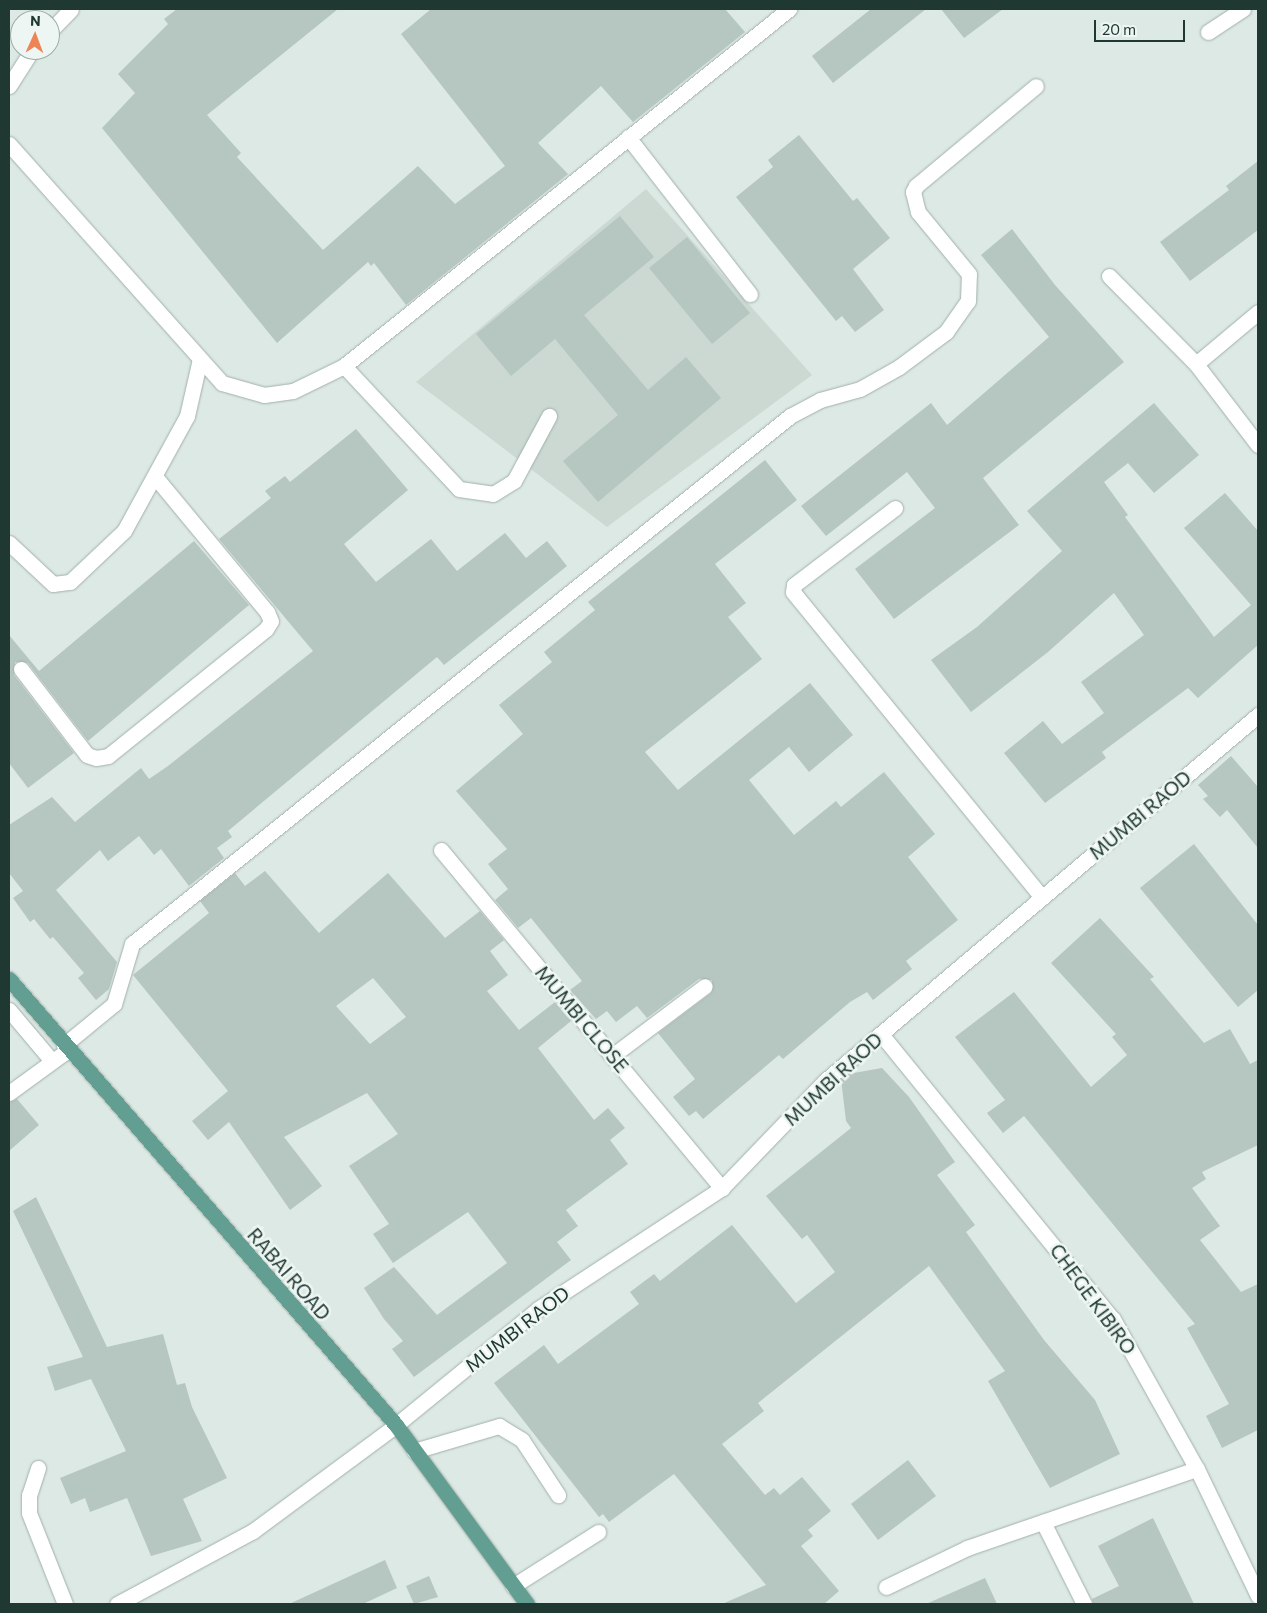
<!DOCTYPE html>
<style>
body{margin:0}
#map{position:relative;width:1267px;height:1613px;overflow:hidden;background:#dde9e4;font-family:Commissioner,sans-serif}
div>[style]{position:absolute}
.built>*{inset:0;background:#ccd9d3}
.building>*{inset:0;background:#b6c6c0}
.roads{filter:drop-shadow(0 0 1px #a1b0ab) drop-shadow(0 0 1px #a1b0ab)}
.minor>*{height:15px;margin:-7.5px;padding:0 7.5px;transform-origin:7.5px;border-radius:7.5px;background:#fff}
.major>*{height:15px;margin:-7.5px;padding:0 7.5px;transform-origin:7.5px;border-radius:7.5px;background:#639e92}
span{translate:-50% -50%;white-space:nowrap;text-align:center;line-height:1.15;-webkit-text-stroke:5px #edf6f2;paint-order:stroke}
.street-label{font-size:19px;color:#203832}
.frame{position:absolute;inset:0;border:10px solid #203832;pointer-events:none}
.north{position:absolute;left:10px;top:10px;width:50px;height:50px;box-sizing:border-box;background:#edf6f2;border:1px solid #9baaa5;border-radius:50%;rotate:2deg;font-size:14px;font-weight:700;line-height:20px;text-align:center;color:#203832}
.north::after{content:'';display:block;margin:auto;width:18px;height:22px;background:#ee8456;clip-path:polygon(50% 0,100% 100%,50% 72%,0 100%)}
.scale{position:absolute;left:1094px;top:20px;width:91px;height:22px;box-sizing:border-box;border:2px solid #203832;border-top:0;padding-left:6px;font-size:15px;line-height:18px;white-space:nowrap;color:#203832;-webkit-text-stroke:4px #edf6f2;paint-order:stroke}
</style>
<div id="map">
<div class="built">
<div style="clip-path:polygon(646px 189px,812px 375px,607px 527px,416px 382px)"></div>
</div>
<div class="building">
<div style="clip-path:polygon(177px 9px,338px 9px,207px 115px,241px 153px,237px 157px,323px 250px,418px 166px,455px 204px,505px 166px,401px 34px,431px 9px,725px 9px,745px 32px,633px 122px,601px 86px,538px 143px,568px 174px,406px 305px,374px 263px,371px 266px,368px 262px,277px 343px,102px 128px,135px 93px,118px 74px,168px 24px,164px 19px)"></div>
<div style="clip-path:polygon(871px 9px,926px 9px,833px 83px,812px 56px)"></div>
<div style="clip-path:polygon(941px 9px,1003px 9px,964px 38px)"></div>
<div style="clip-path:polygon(799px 135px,853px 201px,857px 198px,890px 238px,853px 269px,884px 310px,855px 332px,842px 316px,836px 321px,736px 197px,773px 167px,768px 160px)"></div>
<div style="clip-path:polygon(1258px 161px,1258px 230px,1190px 281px,1160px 242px,1229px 190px,1226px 186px)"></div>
<div style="clip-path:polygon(620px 216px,654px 257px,584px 315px,648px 390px,686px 357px,721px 398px,598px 502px,563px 461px,618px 415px,555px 339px,511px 376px,476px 334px)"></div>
<div style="clip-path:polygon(1012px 229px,1055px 285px,1124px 362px,983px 478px,1019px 525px,894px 619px,855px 569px,935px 508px,907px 472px,826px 536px,801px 506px,931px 403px,947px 425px,1049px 337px,981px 255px)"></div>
<div style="clip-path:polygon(687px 237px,750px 313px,712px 344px,649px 268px)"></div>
<div style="clip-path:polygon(1154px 403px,1199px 455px,1154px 493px,1128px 463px,1104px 482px,1128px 515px,1125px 517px,1214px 637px,1251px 605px,1184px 528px,1225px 493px,1258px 531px,1258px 645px,1198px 698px,1188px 688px,1102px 752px,1106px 758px,1045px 803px,1004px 753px,1043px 721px,1062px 744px,1104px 713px,1081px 682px,1144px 635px,1114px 593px,1048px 652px,971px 712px,931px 660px,977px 627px,1062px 551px,1027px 511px)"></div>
<div style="clip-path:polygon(356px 429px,408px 490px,344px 544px,376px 582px,431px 539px,457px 571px,505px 533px,526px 558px,547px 541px,567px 566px,444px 665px,437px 657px,228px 831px,232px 837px,217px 848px,224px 858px,189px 886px,161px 849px,154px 855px,139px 836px,108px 861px,100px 850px,56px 890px,117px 962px,109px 989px,96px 1000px,78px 978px,84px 973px,53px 937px,50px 939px,34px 919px,30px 922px,13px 898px,23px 891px,9px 873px,9px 825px,52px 797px,75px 822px,141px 768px,149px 779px,168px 766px,313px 651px,219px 539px,271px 498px,265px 491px,285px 476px,290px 482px)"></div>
<div style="clip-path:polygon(765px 460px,797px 500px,715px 564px,746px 603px,728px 617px,762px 659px,645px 752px,678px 790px,810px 683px,853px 735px,809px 772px,789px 747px,749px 780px,794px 835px,836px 801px,841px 807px,884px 772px,935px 834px,908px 857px,958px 920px,906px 961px,912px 969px,873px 1000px,867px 992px,850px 1002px,783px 1059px,779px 1055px,703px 1119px,696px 1111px,689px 1116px,673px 1097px,695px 1079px,658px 1033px,711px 993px,712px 980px,699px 979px,647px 1018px,637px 1006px,616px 1022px,607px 1011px,596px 1019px,570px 990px,582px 981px,531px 918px,518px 928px,495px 900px,508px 889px,488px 864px,507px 849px,456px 791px,523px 734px,499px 705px,552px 662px,544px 652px,595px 610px,588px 602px)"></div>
<div style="clip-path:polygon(194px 541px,249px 605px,88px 741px,28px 663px,15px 662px,14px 675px,74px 753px,28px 788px,9px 763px,9px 635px,39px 671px)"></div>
<div style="clip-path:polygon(1231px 756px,1258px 787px,1258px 848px,1227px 810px,1220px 817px,1203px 799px,1208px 796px,1198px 785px)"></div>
<div style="clip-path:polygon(1194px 844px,1258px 925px,1258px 990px,1238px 1007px,1140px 888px)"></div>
<div style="clip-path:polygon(evenodd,265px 871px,319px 933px,388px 873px,445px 938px,480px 911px,504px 940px,490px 951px,508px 975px,487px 991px,519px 1030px,555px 1002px,571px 1021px,538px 1048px,594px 1120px,608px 1108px,625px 1128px,610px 1140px,628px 1164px,566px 1210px,578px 1226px,557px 1242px,571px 1260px,414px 1377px,392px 1349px,403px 1341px,384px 1319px,364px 1288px,394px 1267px,437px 1315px,507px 1263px,468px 1212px,393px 1263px,373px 1234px,389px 1224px,349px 1166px,398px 1134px,367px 1093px,284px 1137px,322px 1186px,290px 1210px,229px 1122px,208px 1140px,192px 1121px,228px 1091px,133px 975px,209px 913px,200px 901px,235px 873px,245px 886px,265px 871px,373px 978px,406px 1017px,370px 1044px,336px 1006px,373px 978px)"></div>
<div style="clip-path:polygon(1100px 918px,1154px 977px,1150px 979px,1204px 1043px,1230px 1029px,1250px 1064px,1258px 1060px,1258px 1145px,1202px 1172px,1206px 1179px,1192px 1188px,1220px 1226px,1200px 1240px,1241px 1292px,1258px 1284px,1258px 1430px,1222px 1448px,1206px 1416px,1229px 1404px,1187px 1328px,1195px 1324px,1024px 1116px,1003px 1133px,987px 1113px,1005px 1100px,955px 1037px,1014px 992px,1091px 1087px,1127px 1055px,1112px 1037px,1116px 1034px,1051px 963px)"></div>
<div style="clip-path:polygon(882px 1068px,909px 1097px,955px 1162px,937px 1175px,975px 1225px,966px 1232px,1044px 1340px,1095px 1400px,1120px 1454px,1050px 1488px,988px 1381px,1005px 1371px,929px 1266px,758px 1403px,764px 1411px,722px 1444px,765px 1495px,774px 1488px,780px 1495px,802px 1477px,831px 1511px,808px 1530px,813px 1536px,801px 1546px,839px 1591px,824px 1604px,722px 1604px,766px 1585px,674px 1474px,609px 1522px,603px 1514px,599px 1517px,494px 1383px,544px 1345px,558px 1364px,639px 1304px,630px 1292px,654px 1274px,660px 1281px,732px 1225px,796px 1303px,835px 1272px,807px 1235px,802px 1239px,766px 1196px,851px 1128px,846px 1121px,841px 1079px,848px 1074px)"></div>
<div style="clip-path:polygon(17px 1099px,39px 1125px,9px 1151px,9px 1102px)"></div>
<div style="clip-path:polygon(36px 1197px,107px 1347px,163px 1334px,177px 1385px,185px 1383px,192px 1407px,227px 1478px,183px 1499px,202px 1541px,151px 1556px,127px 1498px,90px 1512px,85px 1498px,71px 1504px,60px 1478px,126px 1451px,91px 1379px,55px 1391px,47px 1367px,83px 1357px,13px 1211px)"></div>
<div style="clip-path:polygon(908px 1460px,936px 1496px,878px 1540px,851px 1504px)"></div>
<div style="clip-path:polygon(1153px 1518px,1194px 1604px,1093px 1604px,1092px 1599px,1119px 1586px,1098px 1546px)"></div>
<div style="clip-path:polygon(385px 1560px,397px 1588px,363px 1604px,289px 1604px)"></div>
<div style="clip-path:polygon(429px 1576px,438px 1597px,414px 1604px,406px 1586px)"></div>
<div style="clip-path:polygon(985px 1578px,997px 1604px,926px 1604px)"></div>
</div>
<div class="roads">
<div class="minor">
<div style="left:50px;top:31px;width:30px;rotate:-46deg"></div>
<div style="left:1208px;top:32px;width:42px;rotate:-33.3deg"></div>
<div style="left:9px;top:86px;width:43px;rotate:-57.4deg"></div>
<div style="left:628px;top:137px;width:199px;rotate:52.2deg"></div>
<div style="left:9px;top:144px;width:320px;rotate:48.3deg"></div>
<div style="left:222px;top:383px;width:44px;rotate:15.9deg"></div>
<div style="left:264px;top:395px;width:29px;rotate:-8deg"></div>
<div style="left:293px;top:391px;width:57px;rotate:-26.1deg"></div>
<div style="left:344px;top:366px;width:571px;rotate:-38.74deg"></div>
<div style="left:1109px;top:276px;width:124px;rotate:45.3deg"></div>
<div style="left:1196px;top:364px;width:81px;rotate:-40deg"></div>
<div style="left:1196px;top:364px;width:102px;rotate:52.6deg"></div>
<div style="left:344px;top:366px;width:168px;rotate:46.9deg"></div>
<div style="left:459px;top:489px;width:34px;rotate:8deg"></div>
<div style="left:493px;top:494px;width:25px;rotate:-32deg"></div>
<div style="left:514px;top:481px;width:74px;rotate:-61.7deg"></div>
<div style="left:895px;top:508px;width:127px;rotate:142.7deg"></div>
<div style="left:794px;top:585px;width:7px;rotate:98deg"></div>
<div style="left:793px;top:592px;width:394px;rotate:50.8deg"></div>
<div style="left:9px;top:543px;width:60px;rotate:43deg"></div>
<div style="left:53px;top:584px;width:17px;rotate:-7deg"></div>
<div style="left:70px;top:582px;width:74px;rotate:-43.4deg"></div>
<div style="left:124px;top:531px;width:131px;rotate:-61.3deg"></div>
<div style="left:187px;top:416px;width:58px;rotate:-77.2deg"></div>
<div style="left:21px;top:669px;width:108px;rotate:52.5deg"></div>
<div style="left:87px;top:755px;width:9px;rotate:18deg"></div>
<div style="left:96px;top:758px;width:12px;rotate:-9deg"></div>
<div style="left:108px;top:756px;width:203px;rotate:-38.8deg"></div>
<div style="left:266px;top:629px;width:9px;rotate:-58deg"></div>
<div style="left:271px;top:621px;width:10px;rotate:-114deg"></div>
<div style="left:267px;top:612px;width:174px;rotate:-129.6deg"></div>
<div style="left:441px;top:850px;width:440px;rotate:50.3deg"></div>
<div style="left:9px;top:1010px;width:67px;rotate:49.9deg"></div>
<div style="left:881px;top:1034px;width:367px;rotate:50.9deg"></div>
<div style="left:1113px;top:1319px;width:172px;rotate:60.8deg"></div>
<div style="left:1197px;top:1469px;width:141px;rotate:64.3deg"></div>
<div style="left:64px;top:1045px;width:65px;rotate:-39.4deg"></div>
<div style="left:114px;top:1004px;width:63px;rotate:-73.3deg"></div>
<div style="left:132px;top:944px;width:844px;rotate:-38.74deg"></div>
<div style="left:790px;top:416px;width:34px;rotate:-28deg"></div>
<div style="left:820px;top:400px;width:41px;rotate:-15.4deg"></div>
<div style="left:860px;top:389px;width:45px;rotate:-29.4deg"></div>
<div style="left:899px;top:367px;width:59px;rotate:-36.7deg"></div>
<div style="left:946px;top:332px;width:38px;rotate:-55deg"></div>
<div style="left:968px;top:301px;width:27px;rotate:-88deg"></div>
<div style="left:969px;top:274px;width:80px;rotate:-129.4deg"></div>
<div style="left:918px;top:212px;width:21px;rotate:-104deg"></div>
<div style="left:913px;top:192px;width:7px;rotate:-63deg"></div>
<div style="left:916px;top:186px;width:156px;rotate:-39.8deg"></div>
<div style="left:612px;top:1056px;width:116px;rotate:-37deg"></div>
<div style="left:9px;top:1093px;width:73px;rotate:-36.1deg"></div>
<div style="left:414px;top:1451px;width:89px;rotate:-16.4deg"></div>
<div style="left:499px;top:1426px;width:27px;rotate:31deg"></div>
<div style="left:522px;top:1440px;width:66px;rotate:56.8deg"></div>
<div style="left:38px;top:1468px;width:28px;rotate:108deg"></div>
<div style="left:29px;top:1495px;width:18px;rotate:90deg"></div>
<div style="left:29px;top:1513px;width:98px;rotate:68.4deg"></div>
<div style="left:1043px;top:1522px;width:92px;rotate:63.4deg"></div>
<div style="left:513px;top:1586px;width:101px;rotate:-32.4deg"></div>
<div style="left:886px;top:1587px;width:90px;rotate:-25.7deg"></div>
<div style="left:967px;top:1548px;width:243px;rotate:-19deg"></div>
<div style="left:117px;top:1604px;width:154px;rotate:-28.2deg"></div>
<div style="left:253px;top:1531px;width:178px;rotate:-36.5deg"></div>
<div style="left:396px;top:1425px;width:183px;rotate:-39.2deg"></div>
<div style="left:538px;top:1309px;width:220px;rotate:-33.3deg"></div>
<div style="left:722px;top:1188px;width:150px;rotate:-46.1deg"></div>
<div style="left:826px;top:1080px;width:566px;rotate:-40.19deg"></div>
</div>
<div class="major">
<div style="left:9px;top:979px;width:590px;rotate:49.05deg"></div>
<div style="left:396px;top:1425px;width:222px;rotate:53.8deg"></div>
</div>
</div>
<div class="street-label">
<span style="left:1140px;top:815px;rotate:-40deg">MUMBI RAOD</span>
<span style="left:582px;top:1019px;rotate:50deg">MUMBI CLOSE</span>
<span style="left:833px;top:1079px;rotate:-43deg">MUMBI RAOD</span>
<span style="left:289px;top:1274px;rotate:49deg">RABAI ROAD</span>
<span style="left:1093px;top:1299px;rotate:54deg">CHEGE KIBIRO</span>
<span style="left:517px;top:1329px;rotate:-38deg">MUMBI RAOD</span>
</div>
<div class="frame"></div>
<div class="north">N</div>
<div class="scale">20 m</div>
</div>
